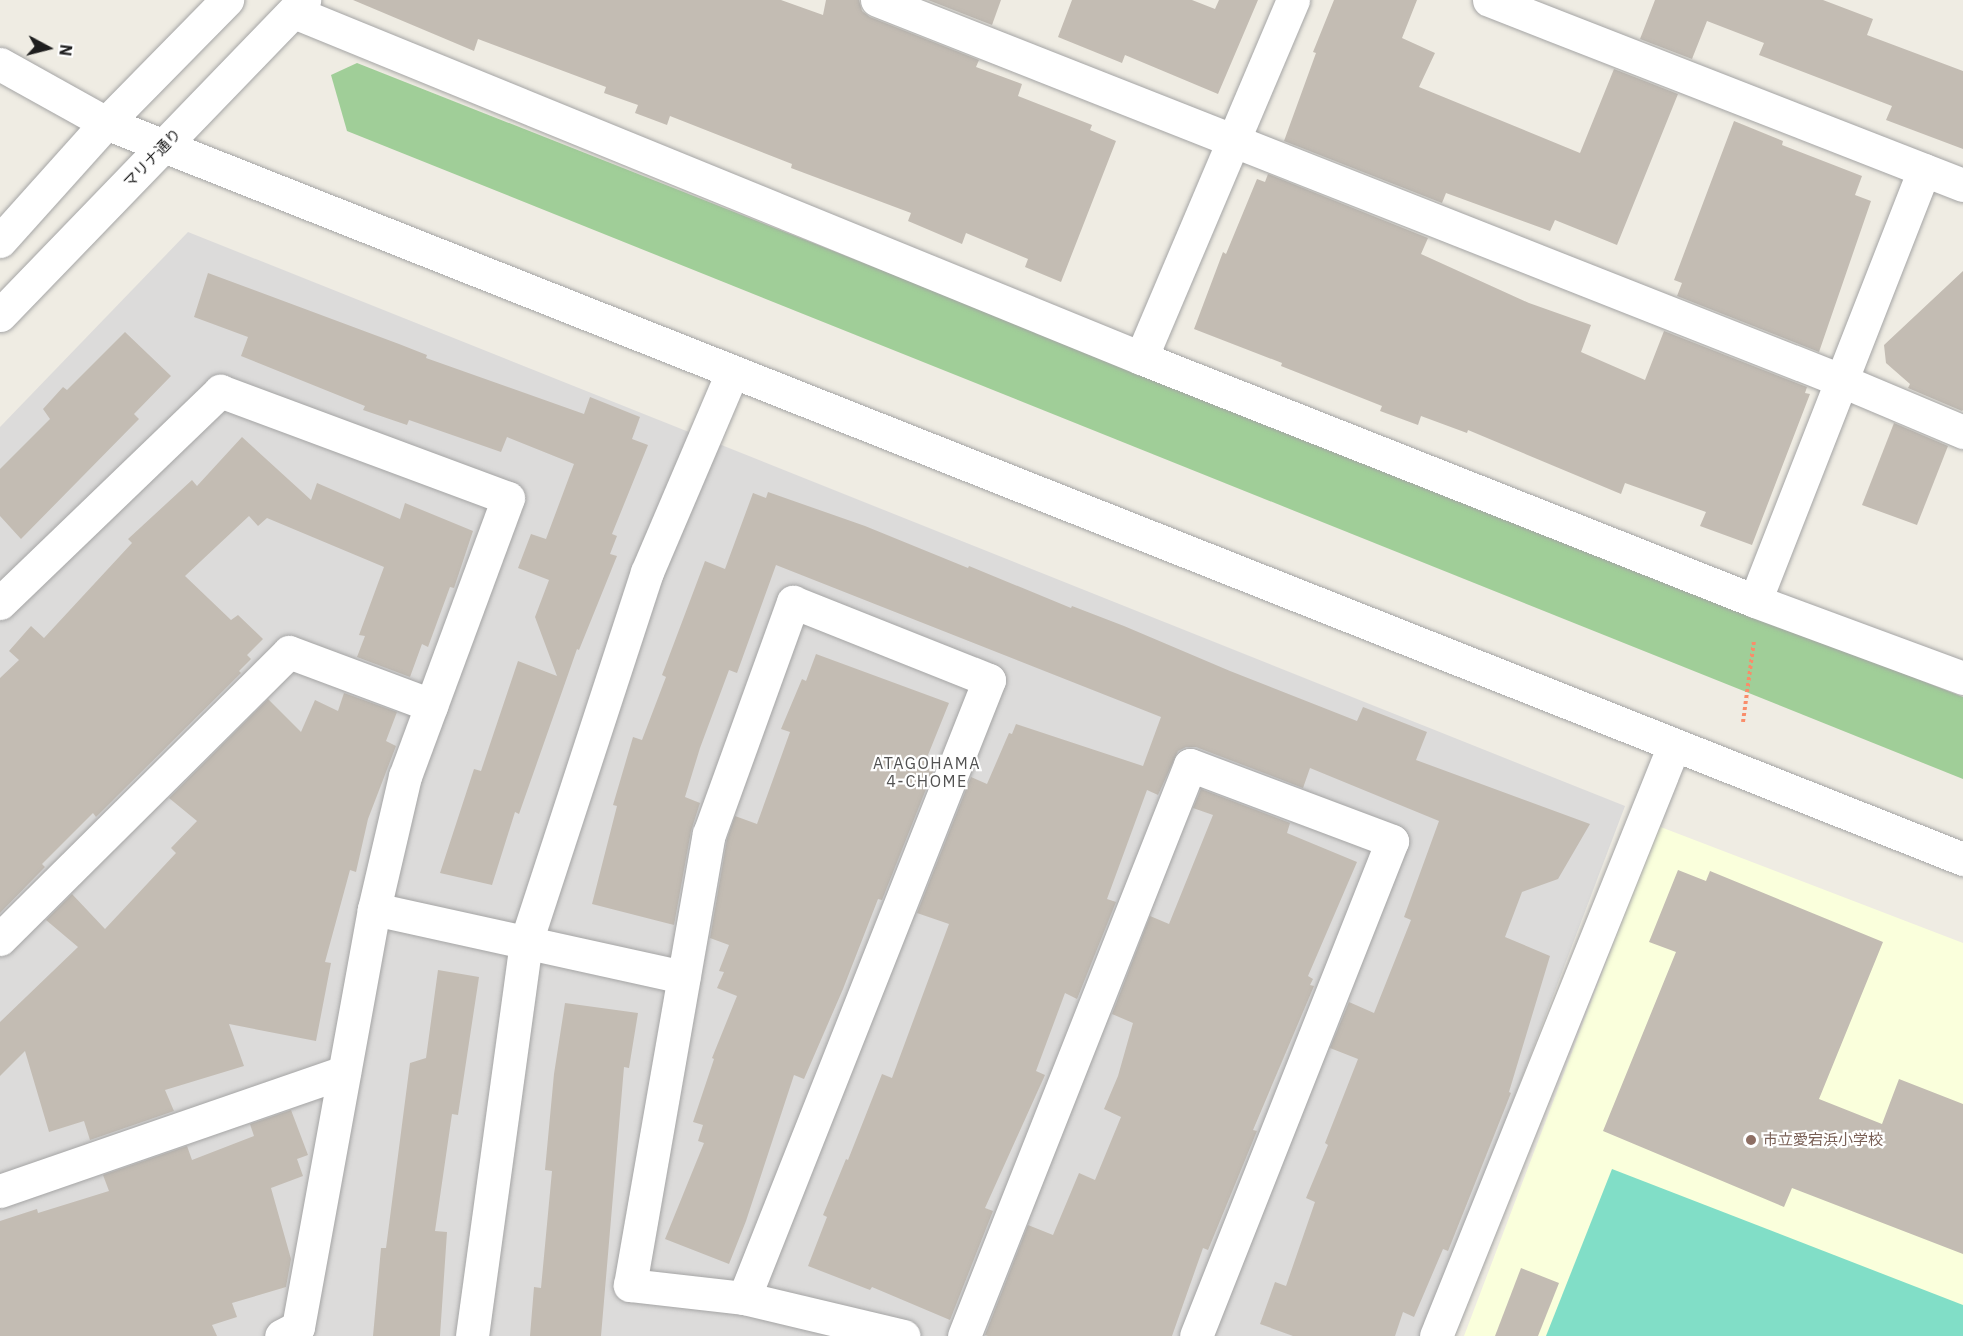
<!DOCTYPE html>
<meta charset="utf-8">
<style>
body{margin:0}
#map{position:relative;width:1963px;height:1336px;overflow:hidden;background:#efece3;font-family:"IBM Plex Sans","Noto Sans JP",sans-serif}
div>[style]{position:absolute}
.residential>*{inset:0;background:#dcdbda}
.education>*{inset:0;background:#faffdc}
.forest>*{inset:0;background:#a0ce98}
.pitch>*{inset:0;background:#81dec7}
.building>*{inset:0;background:#c3bcb3}
.path>*{height:4px;margin-top:-2px;transform-origin:0;background:repeating-linear-gradient(90deg,#f98d6a 0 3px,transparent 0 6px)}
.roads{filter:drop-shadow(0 0 2px #a5a5a5) drop-shadow(0 0 2px #a5a5a5)}
.minor>*{height:33px;margin:-16.5px;padding:0 16.5px;transform-origin:16.5px;border-radius:16.5px;background:#fff}
.tertiary>*{height:33px;margin:-16.5px;padding:0 16.5px;transform-origin:16.5px;border-radius:16.5px;background:#fff}
.dots>*{width:16px;height:16px;translate:-50% -50%;box-sizing:border-box;border:3px solid #fff;border-radius:50%}
span{translate:-50% -50%;white-space:nowrap;text-align:center;line-height:1.15;-webkit-text-stroke:4.5px #fff;paint-order:stroke}
.street-label{font-size:15px;color:#1e1e1e}
.education-label{font-size:15px;color:#785e54}
.left{translate:0 -50%;text-align:left}
.neighbourhood-label{font-size:16px;color:#515151;letter-spacing:1.5px}
.north{position:absolute;left:18px;top:18px;width:60px;height:60px;-webkit-text-stroke:4px #fff;paint-order:stroke;rotate:97deg;font-size:16px;font-weight:700;line-height:24px;text-align:center;color:#1e1e1e}
.north::after{content:'';display:block;margin:auto;width:21px;height:27px;background:#1e1e1e;clip-path:polygon(50% 0,100% 100%,50% 72%,0 100%)}
</style>
<div id="map">
<div class="residential">
<div style="clip-path:polygon(188px 232px,1625px 806px,1424px 1336px,0 1336px,0 427px)"></div>
</div>
<div class="education">
<div style="clip-path:polygon(1658px 826px,1963px 943px,1963px 1336px,1464px 1336px)"></div>
</div>
<div class="forest">
<div style="clip-path:polygon(357px 63px,1963px 697px,1963px 779px,347px 131px,331px 75px)"></div>
</div>
<div class="pitch">
<div style="clip-path:polygon(1612px 1169px,1963px 1305px,1963px 1336px,1546px 1336px)"></div>
</div>
<div class="building">
<div style="clip-path:polygon(353px 0,781px 0,823px 15px,826px 0,859px 0,862px 11px,870px 17px,979px 60px,976px 67px,1022px 84px,1018px 96px,1092px 125px,1090px 130px,1116px 141px,1061px 282px,1025px 267px,1028px 259px,966px 233px,962px 244px,908px 221px,911px 213px,791px 168px,792px 164px,670px 116px,667px 125px,635px 113px,638px 105px,604px 93px,606px 87px,478px 39px,474px 51px)"></div>
<div style="clip-path:polygon(928px 0,1001px 0,992px 25px)"></div>
<div style="clip-path:polygon(1072px 0,1192px 0,1215px 9px,1219px 0,1258px 0,1218px 94px,1125px 55px,1122px 63px,1058px 37px)"></div>
<div style="clip-path:polygon(1334px 0,1417px 0,1402px 38px,1435px 53px,1419px 87px,1580px 153px,1614px 69px,1678px 94px,1617px 245px,1555px 220px,1550px 231px,1446px 193px,1442px 203px,1284px 141px,1316px 53px,1313px 52px)"></div>
<div style="clip-path:polygon(1655px 0,1823px 0,1873px 19px,1867px 35px,1963px 71px,1963px 149px,1886px 120px,1892px 106px,1759px 55px,1764px 43px,1707px 21px,1692px 59px,1640px 39px)"></div>
<div style="clip-path:polygon(1734px 121px,1783px 141px,1782px 145px,1862px 176px,1855px 195px,1871px 201px,1819px 352px,1677px 296px,1682px 283px,1674px 280px)"></div>
<div style="clip-path:polygon(1268px 174px,1428px 238px,1421px 254px,1529px 303px,1591px 325px,1581px 352px,1645px 380px,1664px 331px,1807px 387px,1805px 393px,1810px 394px,1752px 545px,1700px 526px,1706px 512px,1625px 483px,1621px 494px,1468px 430px,1467px 433px,1421px 416px,1418px 425px,1380px 411px,1382px 406px,1281px 366px,1282px 363px,1194px 329px,1223px 252px,1226px 254px,1257px 179px,1265px 182px)"></div>
<div style="clip-path:polygon(1963px 271px,1963px 410px,1962px 411px,1908px 388px,1910px 384px,1886px 363px,1884px 345px)"></div>
<div style="clip-path:polygon(208px 273px,399px 344px,427px 355px,426px 358px,584px 414px,590px 397px,640px 417px,632px 439px,648px 445px,612px 534px,617px 536px,610px 554px,617px 556px,579px 650px,577px 649px,519px 814px,515px 812px,492px 885px,440px 873px,474px 769px,481px 771px,518px 661px,557px 676px,535px 617px,549px 580px,518px 568px,531px 534px,546px 539px,574px 464px,507px 437px,501px 452px,409px 420px,407px 425px,363px 410px,365px 406px,241px 356px,248px 337px,194px 317px)"></div>
<div style="clip-path:polygon(125px 332px,171px 376px,134px 414px,139px 419px,21px 539px,0 516px,0 469px,50px 419px,43px 409px,63px 387px,67px 390px)"></div>
<div style="clip-path:polygon(1894px 423px,1948px 446px,1917px 525px,1862px 505px)"></div>
<div style="clip-path:polygon(242px 437px,311px 500px,317px 483px,400px 519px,405px 503px,473px 531px,454px 588px,450px 587px,428px 647px,422px 644px,410px 677px,357px 657px,365px 636px,359px 635px,384px 567px,267px 518px,258px 526px,249px 516px,185px 576px,231px 620px,238px 615px,263px 639px,247px 655px,251px 659px,239px 671px,241px 673px,96px 817px,93px 813px,42px 864px,45px 867px,0 913px,0 678px,19px 660px,9px 651px,31px 626px,44px 638px,132px 543px,128px 539px,192px 480px,197px 486px)"></div>
<div style="clip-path:polygon(768px 492px,865px 526px,968px 568px,969px 566px,1071px 608px,1072px 606px,1124px 626px,1230px 671px,1357px 721px,1363px 707px,1427px 732px,1416px 760px,1590px 824px,1558px 879px,1522px 892px,1505px 937px,1550px 956px,1509px 1092px,1511px 1093px,1448px 1251px,1443px 1249px,1414px 1317px,1403px 1312px,1395px 1336px,1293px 1336px,1260px 1324px,1275px 1282px,1286px 1286px,1315px 1202px,1306px 1198px,1328px 1145px,1325px 1143px,1358px 1059px,1330px 1048px,1349px 1002px,1374px 1013px,1411px 920px,1404px 917px,1439px 821px,1310px 768px,1303px 788px,1196px 747px,1186px 747px,1178px 751px,1158px 795px,1147px 790px,1107px 899px,1116px 902px,1077px 999px,1065px 993px,1036px 1071px,1045px 1075px,985px 1208px,993px 1211px,950px 1320px,872px 1287px,870px 1290px,808px 1266px,827px 1217px,823px 1215px,846px 1159px,848px 1160px,882px 1074px,892px 1078px,949px 924px,917px 913px,971px 777px,987px 784px,1009px 733px,1012px 734px,1016px 724px,1143px 766px,1161px 717px,776px 565px,737px 673px,729px 670px,700px 748px,685px 797px,700px 803px,691px 831px,674px 925px,592px 904px,617px 806px,613px 805px,633px 737px,642px 740px,666px 677px,662px 675px,705px 561px,725px 569px,753px 493px,766px 498px)"></div>
<div style="clip-path:polygon(816px 654px,949px 703px,926px 760px,936px 764px,882px 900px,878px 899px,843px 989px,804px 1079px,794px 1075px,746px 1221px,729px 1264px,665px 1239px,704px 1143px,698px 1141px,703px 1125px,693px 1122px,714px 1059px,712px 1058px,737px 996px,717px 988px,724px 972px,719px 971px,729px 945px,710px 938px,727px 839px,735px 816px,757px 824px,790px 732px,781px 729px,802px 679px,806px 681px)"></div>
<div style="clip-path:polygon(344px 693px,397px 712px,386px 741px,396px 746px,368px 819px,356px 872px,350px 870px,325px 962px,331px 963px,316px 1041px,229px 1024px,244px 1066px,165px 1090px,174px 1111px,90px 1140px,84px 1121px,49px 1132px,25px 1051px,0 1076px,0 1022px,78px 947px,46px 920px,72px 894px,105px 929px,176px 853px,171px 848px,197px 821px,169px 798px,268px 699px,301px 732px,315px 700px,338px 711px)"></div>
<div style="clip-path:polygon(1201px 789px,1290px 823px,1287px 833px,1357px 862px,1308px 976px,1313px 979px,1310px 985px,1314px 986px,1253px 1130px,1257px 1131px,1208px 1250px,1203px 1248px,1172px 1336px,988px 1336px,985px 1335px,1028px 1225px,1053px 1235px,1079px 1173px,1095px 1180px,1121px 1117px,1104px 1109px,1118px 1076px,1133px 1023px,1112px 1014px,1150px 916px,1169px 924px,1213px 815px,1193px 808px)"></div>
<div style="clip-path:polygon(1678px 870px,1706px 881px,1710px 871px,1883px 942px,1819px 1099px,1882px 1124px,1899px 1079px,1963px 1104px,1963px 1254px,1792px 1188px,1784px 1207px,1603px 1131px,1676px 952px,1649px 942px)"></div>
<div style="clip-path:polygon(438px 970px,479px 977px,458px 1115px,452px 1114px,435px 1231px,447px 1232px,440px 1336px,373px 1336px,381px 1248px,386px 1248px,410px 1063px,426px 1058px)"></div>
<div style="clip-path:polygon(565px 1003px,638px 1013px,629px 1068px,624px 1067px,601px 1336px,530px 1336px,534px 1287px,541px 1288px,552px 1171px,545px 1170px,554px 1074px)"></div>
<div style="clip-path:polygon(291px 1110px,308px 1155px,297px 1159px,303px 1176px,271px 1188px,291px 1259px,286px 1287px,232px 1303px,237px 1317px,212px 1325px,217px 1336px,0 1336px,0 1221px,37px 1209px,38px 1213px,109px 1191px,103px 1175px,187px 1146px,192px 1160px,254px 1136px,250px 1124px)"></div>
<div style="clip-path:polygon(1521px 1268px,1559px 1283px,1538px 1336px,1495px 1336px)"></div>
</div>
<div class="path">
<div style="left:1743px;top:722px;width:82px;rotate:-82.3deg"></div>
</div>
<div class="roads">
<div class="minor">
<div style="left:877px;top:0;width:1035px;rotate:21.53deg"></div>
<div style="left:1840px;top:380px;width:134px;rotate:22.9deg"></div>
<div style="left:1489px;top:0;width:509px;rotate:21.32deg"></div>
<div style="left:294px;top:12px;width:915px;rotate:22.22deg"></div>
<div style="left:1141px;top:358px;width:660px;rotate:21.59deg"></div>
<div style="left:1755px;top:601px;width:222px;rotate:20.3deg"></div>
<div style="left:1141px;top:358px;width:389px;rotate:-67deg"></div>
<div style="left:1755px;top:601px;width:463px;rotate:-68.6deg"></div>
<div style="left:793px;top:602px;width:211px;rotate:21.7deg"></div>
<div style="left:989px;top:680px;width:665px;rotate:111.63deg"></div>
<div style="left:744px;top:1298px;width:115px;rotate:-173.5deg"></div>
<div style="left:630px;top:1285px;width:458px;rotate:-80.1deg"></div>
<div style="left:709px;top:834px;width:247px;rotate:-70.1deg"></div>
<div style="left:0;top:603px;width:306px;rotate:-43.9deg"></div>
<div style="left:220px;top:391px;width:307px;rotate:20.4deg"></div>
<div style="left:508px;top:498px;width:296px;rotate:110.3deg"></div>
<div style="left:405px;top:776px;width:137px;rotate:103.1deg"></div>
<div style="left:374px;top:909px;width:425px;rotate:100.3deg"></div>
<div style="left:298px;top:1327px;width:19px;rotate:152deg"></div>
<div style="left:374px;top:909px;width:317px;rotate:12.4deg"></div>
<div style="left:0;top:939px;width:407px;rotate:-44.8deg"></div>
<div style="left:289px;top:652px;width:152px;rotate:20.5deg"></div>
<div style="left:0;top:1191px;width:364px;rotate:-19.1deg"></div>
<div style="left:744px;top:1298px;width:164px;rotate:13.4deg"></div>
<div style="left:472px;top:1336px;width:398px;rotate:-82.2deg"></div>
<div style="left:526px;top:942px;width:389px;rotate:-71.9deg"></div>
<div style="left:647px;top:572px;width:216px;rotate:-66.9deg"></div>
<div style="left:964px;top:1336px;width:614px;rotate:-68.41deg"></div>
<div style="left:1190px;top:765px;width:216px;rotate:20.6deg"></div>
<div style="left:1392px;top:841px;width:532px;rotate:111.6deg"></div>
<div style="left:1436px;top:1336px;width:637px;rotate:-68.06deg"></div>
</div>
<div class="tertiary">
<div style="left:0;top:64px;width:121px;rotate:29.1deg"></div>
<div style="left:106px;top:123px;width:1998px;rotate:21.62deg"></div>
<div style="left:0;top:241px;width:159px;rotate:-48.1deg"></div>
<div style="left:106px;top:123px;width:173px;rotate:-45.5deg"></div>
<div style="left:0;top:315px;width:438px;rotate:-46deg"></div>
</div>
</div>
<div class="dots">
<div style="left:1751px;top:1140px;background:#8d6e63"></div>
</div>
<div class="street-label">
<span style="left:152px;top:158px;rotate:-46deg">マリナ通り</span>
</div>
<div class="education-label">
<span class="left" style="left:1763px;top:1140px">市立愛宕浜小学校</span>
</div>
<div class="neighbourhood-label">
<span style="left:927px;top:772px">ATAGOHAMA<br>4-CHOME</span>
</div>
<div class="north">N</div>
</div>
